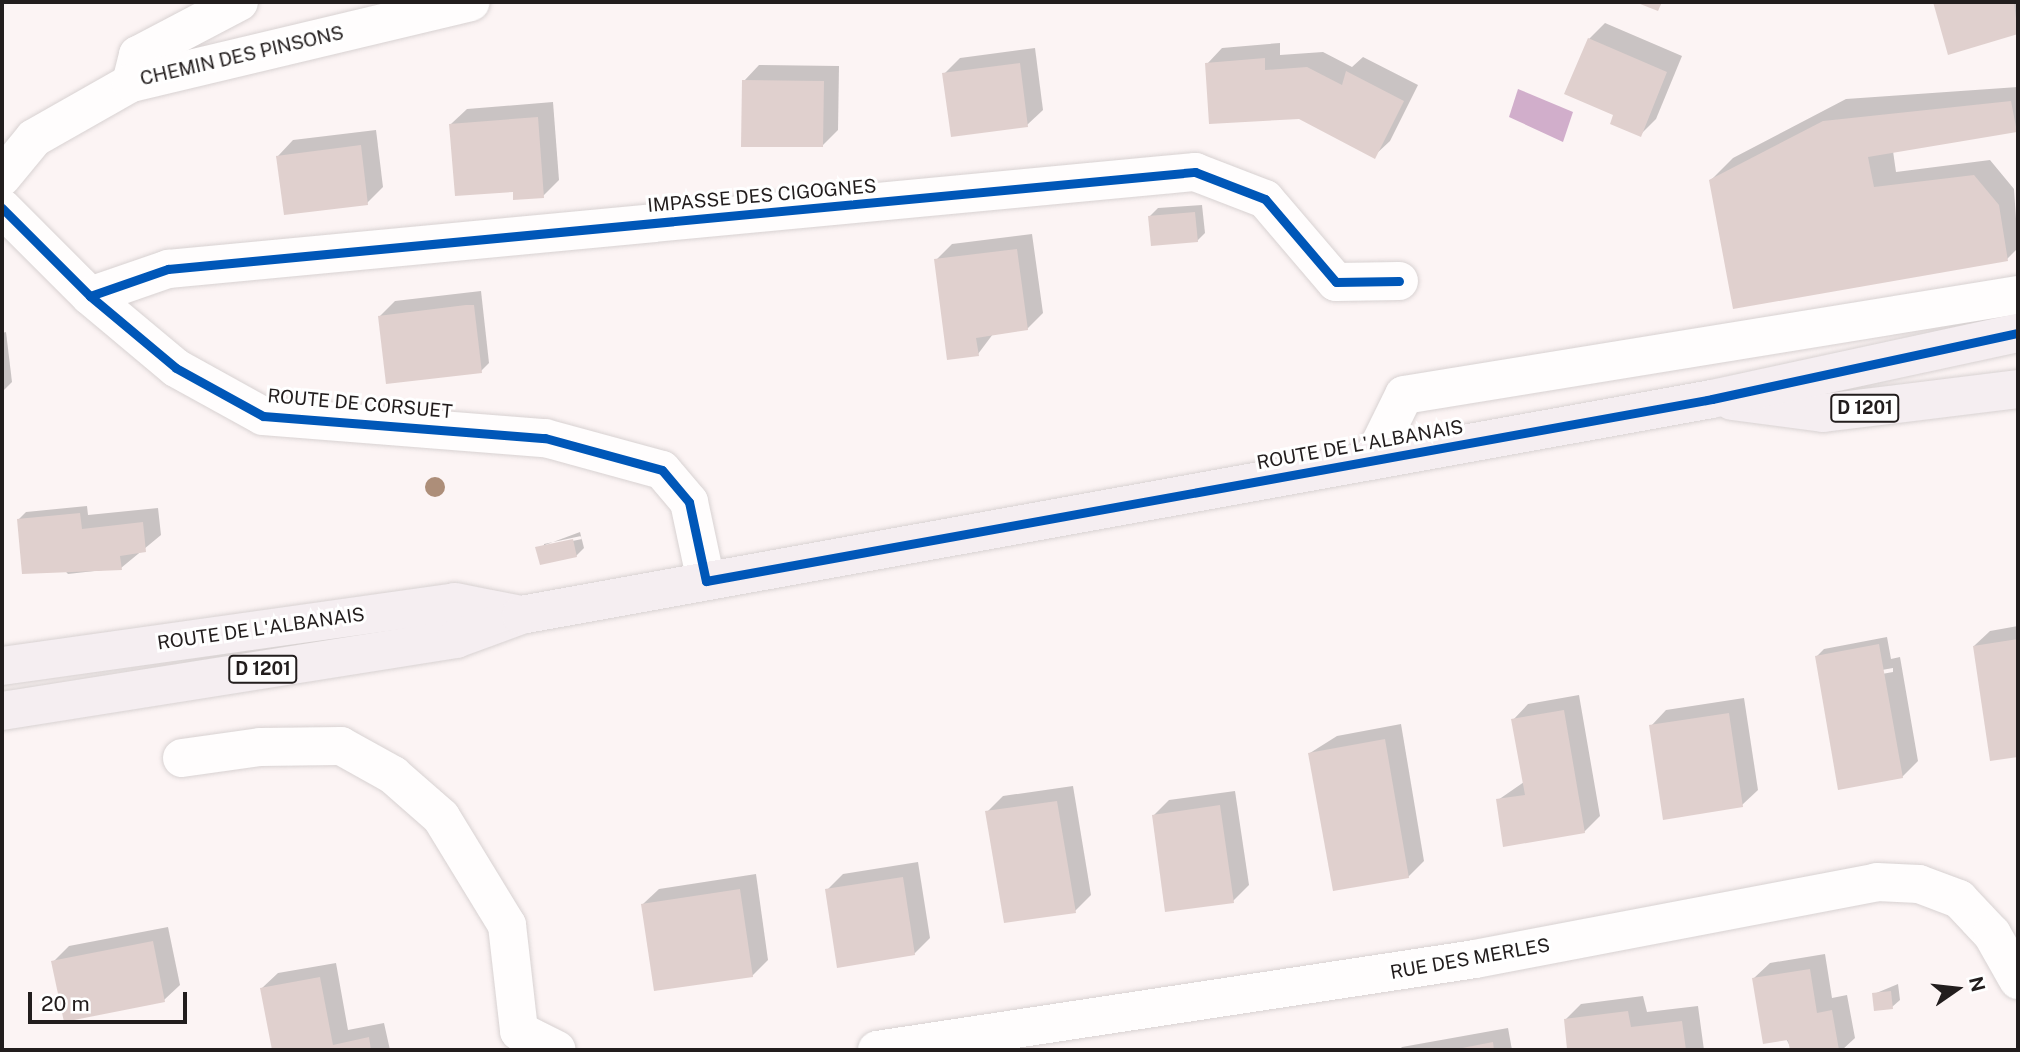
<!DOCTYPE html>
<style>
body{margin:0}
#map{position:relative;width:2020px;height:1052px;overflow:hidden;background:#fcf4f4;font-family:"Public Sans",sans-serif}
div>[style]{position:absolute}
.water>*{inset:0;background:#d1aecb}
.shadow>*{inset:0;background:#0003}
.building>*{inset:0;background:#e0d0ce}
.roads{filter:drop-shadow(0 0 2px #d8d2d2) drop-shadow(0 0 2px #d8d2d2)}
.minor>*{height:38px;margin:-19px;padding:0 19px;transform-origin:19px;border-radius:19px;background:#fffdfd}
.major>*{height:38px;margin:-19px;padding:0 19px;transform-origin:19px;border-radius:19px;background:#f5eef1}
.cycleway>*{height:9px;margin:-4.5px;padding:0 4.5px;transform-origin:4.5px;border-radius:4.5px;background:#0057b8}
.trees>*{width:20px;height:20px;margin:-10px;border-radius:50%;background:#ad8e79}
span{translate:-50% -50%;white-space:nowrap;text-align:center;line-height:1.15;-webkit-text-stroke:6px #fff;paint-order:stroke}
.shield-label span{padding:2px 5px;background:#fff;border:2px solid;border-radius:5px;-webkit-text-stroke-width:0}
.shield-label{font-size:18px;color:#221d1d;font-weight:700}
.street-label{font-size:19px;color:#221d1d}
.frame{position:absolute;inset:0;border:4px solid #221d1d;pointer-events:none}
.north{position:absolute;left:1922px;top:954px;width:70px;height:70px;-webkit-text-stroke:5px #fff;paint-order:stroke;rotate:76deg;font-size:19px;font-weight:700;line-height:28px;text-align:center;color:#221d1d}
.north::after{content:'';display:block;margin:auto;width:24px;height:32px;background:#221d1d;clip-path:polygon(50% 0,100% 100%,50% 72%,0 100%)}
.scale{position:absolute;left:28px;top:992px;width:159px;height:32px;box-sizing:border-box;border:4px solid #221d1d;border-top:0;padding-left:9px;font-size:21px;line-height:24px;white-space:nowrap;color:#221d1d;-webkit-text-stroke:5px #fff;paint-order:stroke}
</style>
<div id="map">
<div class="water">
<div style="clip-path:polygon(1518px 89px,1573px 112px,1563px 142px,1509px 117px)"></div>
</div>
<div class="shadow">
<div style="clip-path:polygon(1935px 2px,2018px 2px,2018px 32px,1949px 53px)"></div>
<div style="clip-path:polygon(1605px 23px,1682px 56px,1656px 119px,1640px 135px,1616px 114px,1589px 39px)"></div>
<div style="clip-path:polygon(1280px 43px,1280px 55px,1323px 52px,1352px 67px,1363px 57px,1418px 85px,1390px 141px,1374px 156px,1207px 64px,1222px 48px)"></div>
<div style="clip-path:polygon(1035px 48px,1043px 110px,1027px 125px,944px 74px,960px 58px)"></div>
<div style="clip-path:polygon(759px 65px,839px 66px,838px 130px,822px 146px,744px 81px)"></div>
<div style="clip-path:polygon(2018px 87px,2016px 131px,1893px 151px,1896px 172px,1990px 160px,2014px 189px,2018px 248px,2007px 259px,1711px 180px,1733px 158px,1846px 99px)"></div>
<div style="clip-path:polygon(553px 102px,559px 180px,543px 196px,451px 124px,467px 109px)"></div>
<div style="clip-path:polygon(376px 130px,383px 187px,367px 203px,278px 156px,293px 140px)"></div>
<div style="clip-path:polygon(1202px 205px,1205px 233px,1197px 241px,1150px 216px,1158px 208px)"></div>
<div style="clip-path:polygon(1032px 234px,1043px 313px,1027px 329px,993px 334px,978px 354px,936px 260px,952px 244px)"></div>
<div style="clip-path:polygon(481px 291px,489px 363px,481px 371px,380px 316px,395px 301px)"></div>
<div style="clip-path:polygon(6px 332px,12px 382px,2px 392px,2px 333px)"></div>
<div style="clip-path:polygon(87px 506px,88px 515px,158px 508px,161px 535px,121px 568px,68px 574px,18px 520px,26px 512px)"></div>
<div style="clip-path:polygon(evenodd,580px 532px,584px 548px,576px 556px,537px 548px,580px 532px,581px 536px,582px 539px,544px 547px,544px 544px,581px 536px)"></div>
<div style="clip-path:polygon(2018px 626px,2018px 755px,1992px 759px,1974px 646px,1990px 631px)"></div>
<div style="clip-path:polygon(evenodd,1887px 637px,1891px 659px,1900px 657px,1918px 761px,1902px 777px,1817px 656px,1824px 649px,1887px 637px,1893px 668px,1893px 672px,1837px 682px,1837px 678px,1893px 668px)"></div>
<div style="clip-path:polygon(1579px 695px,1600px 816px,1584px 832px,1498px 800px,1524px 782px,1513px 720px,1528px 704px)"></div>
<div style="clip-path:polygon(1744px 698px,1758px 790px,1742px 805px,1651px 726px,1666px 710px)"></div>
<div style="clip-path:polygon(1401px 724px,1424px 861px,1408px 877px,1310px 753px,1337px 736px)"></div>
<div style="clip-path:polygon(1073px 786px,1091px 895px,1075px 911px,987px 812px,1003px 796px)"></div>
<div style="clip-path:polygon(1235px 791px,1249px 885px,1233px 901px,1154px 815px,1169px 800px)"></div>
<div style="clip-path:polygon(918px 862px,930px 938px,914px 954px,827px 890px,843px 874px)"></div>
<div style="clip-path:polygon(756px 874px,768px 960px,752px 976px,643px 904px,659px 889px)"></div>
<div style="clip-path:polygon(168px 927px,180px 985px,164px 1000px,53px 962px,69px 946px)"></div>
<div style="clip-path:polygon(1825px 954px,1832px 998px,1847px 995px,1855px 1038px,1842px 1050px,1792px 1050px,1754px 978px,1770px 963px)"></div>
<div style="clip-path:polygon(336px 963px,348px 1030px,384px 1023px,390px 1050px,274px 1050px,262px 988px,278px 973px)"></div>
<div style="clip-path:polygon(1898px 984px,1900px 1000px,1892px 1007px,1874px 994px)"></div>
<div style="clip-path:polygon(1643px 996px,1647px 1012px,1698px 1006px,1704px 1050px,1581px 1050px,1565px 1020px,1581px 1004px)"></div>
<div style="clip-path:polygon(1508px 1028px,1512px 1050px,1399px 1050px,1402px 1047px)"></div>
</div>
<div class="building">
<div style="clip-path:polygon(1635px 2px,1662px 2px,1658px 11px)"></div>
<div style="clip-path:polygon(1933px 2px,2014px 2px,2018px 34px,1948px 55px)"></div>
<div style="clip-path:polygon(1588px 38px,1667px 72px,1641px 137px,1610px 124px,1613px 115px,1564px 94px)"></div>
<div style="clip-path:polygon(1265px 58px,1265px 70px,1307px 67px,1342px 85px,1346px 71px,1404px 101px,1375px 159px,1299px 119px,1209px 124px,1205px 63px)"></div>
<div style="clip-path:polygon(1020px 63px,1028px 127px,951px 137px,942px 73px)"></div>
<div style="clip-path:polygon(742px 80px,824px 81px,823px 147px,741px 147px)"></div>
<div style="clip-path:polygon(2011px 101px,2017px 132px,1868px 157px,1874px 187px,1974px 175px,1999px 205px,2008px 261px,1733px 309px,1709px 180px,1823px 121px)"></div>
<div style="clip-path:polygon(538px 117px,544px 198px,513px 200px,513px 192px,455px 196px,449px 124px)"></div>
<div style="clip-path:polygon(361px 145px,368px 205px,284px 215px,276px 156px)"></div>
<div style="clip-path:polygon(1195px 212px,1198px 242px,1151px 246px,1148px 216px)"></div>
<div style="clip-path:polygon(1017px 249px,1028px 330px,976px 338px,979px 356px,947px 360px,934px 259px)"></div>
<div style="clip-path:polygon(466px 305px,474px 305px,482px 373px,386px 384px,378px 316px)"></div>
<div style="clip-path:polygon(80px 513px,82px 529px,143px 522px,146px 552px,120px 556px,122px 570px,22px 574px,17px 519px)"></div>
<div style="clip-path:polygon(573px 539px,577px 557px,540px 565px,535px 547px)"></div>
<div style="clip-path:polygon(2018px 639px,2018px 757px,1990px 761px,1973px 646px)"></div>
<div style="clip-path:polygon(1879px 644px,1903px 778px,1838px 790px,1815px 656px)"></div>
<div style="clip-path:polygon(1564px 710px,1585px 833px,1503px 847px,1496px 799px,1525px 795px,1511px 719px)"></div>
<div style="clip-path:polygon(1729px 713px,1743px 807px,1663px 820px,1649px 725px)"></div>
<div style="clip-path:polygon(1385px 739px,1409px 878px,1333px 891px,1308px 753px)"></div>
<div style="clip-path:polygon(1057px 801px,1076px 913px,1004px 923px,985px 811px)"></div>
<div style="clip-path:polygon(1220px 805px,1234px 903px,1165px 912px,1152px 815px)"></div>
<div style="clip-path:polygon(903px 877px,915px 955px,837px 968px,825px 889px)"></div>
<div style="clip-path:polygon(740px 889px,753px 977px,654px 991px,641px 904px)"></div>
<div style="clip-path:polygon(153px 941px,165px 1002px,64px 1022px,51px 961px)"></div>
<div style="clip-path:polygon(1810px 969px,1817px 1013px,1832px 1010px,1839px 1050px,1790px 1050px,1788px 1040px,1763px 1044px,1752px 978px)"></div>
<div style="clip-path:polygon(320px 977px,333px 1045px,369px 1037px,371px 1050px,272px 1050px,260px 988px)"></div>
<div style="clip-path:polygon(1891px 991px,1893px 1009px,1874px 1011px,1872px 993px)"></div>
<div style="clip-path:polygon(1628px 1011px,1631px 1027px,1682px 1021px,1686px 1050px,1567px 1049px,1564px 1019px)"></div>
<div style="clip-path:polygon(1493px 1042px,1494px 1050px,1457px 1050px,1457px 1049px)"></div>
</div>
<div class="roads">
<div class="minor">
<div style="left:131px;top:83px;width:29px;rotate:-76deg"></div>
<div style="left:138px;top:55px;width:114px;rotate:-27.7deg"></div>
<div style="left:2px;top:177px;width:50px;rotate:-50.6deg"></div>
<div style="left:34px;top:138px;width:112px;rotate:-29.6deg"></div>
<div style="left:131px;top:83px;width:349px;rotate:-13.4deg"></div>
<div style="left:2px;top:208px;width:124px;rotate:45deg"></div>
<div style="left:90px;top:296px;width:112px;rotate:39.9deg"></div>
<div style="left:176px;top:368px;width:99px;rotate:28.9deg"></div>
<div style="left:263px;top:416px;width:283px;rotate:4.5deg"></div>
<div style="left:545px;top:438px;width:121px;rotate:15.3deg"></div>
<div style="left:662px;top:470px;width:42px;rotate:49.8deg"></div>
<div style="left:689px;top:502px;width:81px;rotate:77.9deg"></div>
<div style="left:90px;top:296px;width:83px;rotate:-19.1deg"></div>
<div style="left:168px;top:269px;width:1032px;rotate:-5.4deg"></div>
<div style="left:1195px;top:172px;width:75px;rotate:21.1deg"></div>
<div style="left:1265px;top:199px;width:109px;rotate:49.5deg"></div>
<div style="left:1336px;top:282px;width:63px;rotate:-0.9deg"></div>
<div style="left:1372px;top:460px;width:72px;rotate:-63.8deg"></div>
<div style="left:1404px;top:395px;width:622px;rotate:-9.25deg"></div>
<div style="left:182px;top:758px;width:79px;rotate:-8deg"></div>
<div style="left:260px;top:747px;width:81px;rotate:-0.7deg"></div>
<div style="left:341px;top:746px;width:60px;rotate:29.1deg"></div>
<div style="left:393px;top:775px;width:64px;rotate:41.2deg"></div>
<div style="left:441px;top:817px;width:127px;rotate:58.6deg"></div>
<div style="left:507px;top:925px;width:107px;rotate:83.5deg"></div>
<div style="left:519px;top:1031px;width:42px;rotate:26.6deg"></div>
<div style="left:877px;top:1050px;width:605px;rotate:-8.65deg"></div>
<div style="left:1475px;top:959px;width:409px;rotate:-10.8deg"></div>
<div style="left:1877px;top:882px;width:42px;rotate:2.7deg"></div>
<div style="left:1919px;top:884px;width:43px;rotate:20.6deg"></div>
<div style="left:1959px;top:899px;width:48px;rotate:46.7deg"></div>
<div style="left:1992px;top:934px;width:53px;rotate:60.5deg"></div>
</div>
<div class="major">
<div style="left:1732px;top:401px;width:92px;rotate:7.5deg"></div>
<div style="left:1823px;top:413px;width:196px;rotate:-7deg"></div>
<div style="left:2px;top:666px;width:457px;rotate:-8deg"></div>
<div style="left:455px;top:602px;width:67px;rotate:11.1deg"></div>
<div style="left:2px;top:711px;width:460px;rotate:-9deg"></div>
<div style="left:456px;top:639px;width:69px;rotate:-20.3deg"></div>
<div style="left:521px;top:615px;width:1210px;rotate:-10.28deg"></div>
<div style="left:1712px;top:399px;width:313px;rotate:-12.2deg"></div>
</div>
</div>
<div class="cycleway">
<div style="left:2px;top:208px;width:124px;rotate:45deg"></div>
<div style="left:90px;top:296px;width:112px;rotate:39.9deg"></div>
<div style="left:176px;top:368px;width:99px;rotate:28.9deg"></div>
<div style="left:263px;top:416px;width:283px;rotate:4.5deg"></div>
<div style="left:545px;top:438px;width:121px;rotate:15.3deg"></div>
<div style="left:662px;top:470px;width:42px;rotate:49.8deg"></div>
<div style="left:689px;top:502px;width:81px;rotate:77.9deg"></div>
<div style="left:706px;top:581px;width:1022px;rotate:-10.25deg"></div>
<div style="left:1712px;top:399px;width:313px;rotate:-12.2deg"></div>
<div style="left:90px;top:296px;width:83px;rotate:-19.1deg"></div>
<div style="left:168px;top:269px;width:1032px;rotate:-5.4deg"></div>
<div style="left:1195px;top:172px;width:75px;rotate:21.1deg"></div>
<div style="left:1265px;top:199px;width:109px;rotate:49.5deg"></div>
<div style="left:1336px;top:282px;width:63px;rotate:-0.9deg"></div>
</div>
<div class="trees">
<div style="left:435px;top:487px"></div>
</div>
<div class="shield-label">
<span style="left:1865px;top:408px">D 1201</span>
<span style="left:263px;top:669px">D 1201</span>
</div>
<div class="street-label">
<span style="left:242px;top:56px;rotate:-13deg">CHEMIN DES PINSONS</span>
<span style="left:762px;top:196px;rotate:-5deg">IMPASSE DES CIGOGNES</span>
<span style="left:360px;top:404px;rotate:5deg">ROUTE DE CORSUET</span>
<span style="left:1360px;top:445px;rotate:-10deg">ROUTE DE L'ALBANAIS</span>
<span style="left:261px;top:629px;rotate:-8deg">ROUTE DE L'ALBANAIS</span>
<span style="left:1470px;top:959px;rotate:-10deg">RUE DES MERLES</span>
</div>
<div class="frame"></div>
<div class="north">N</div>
<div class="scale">20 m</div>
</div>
